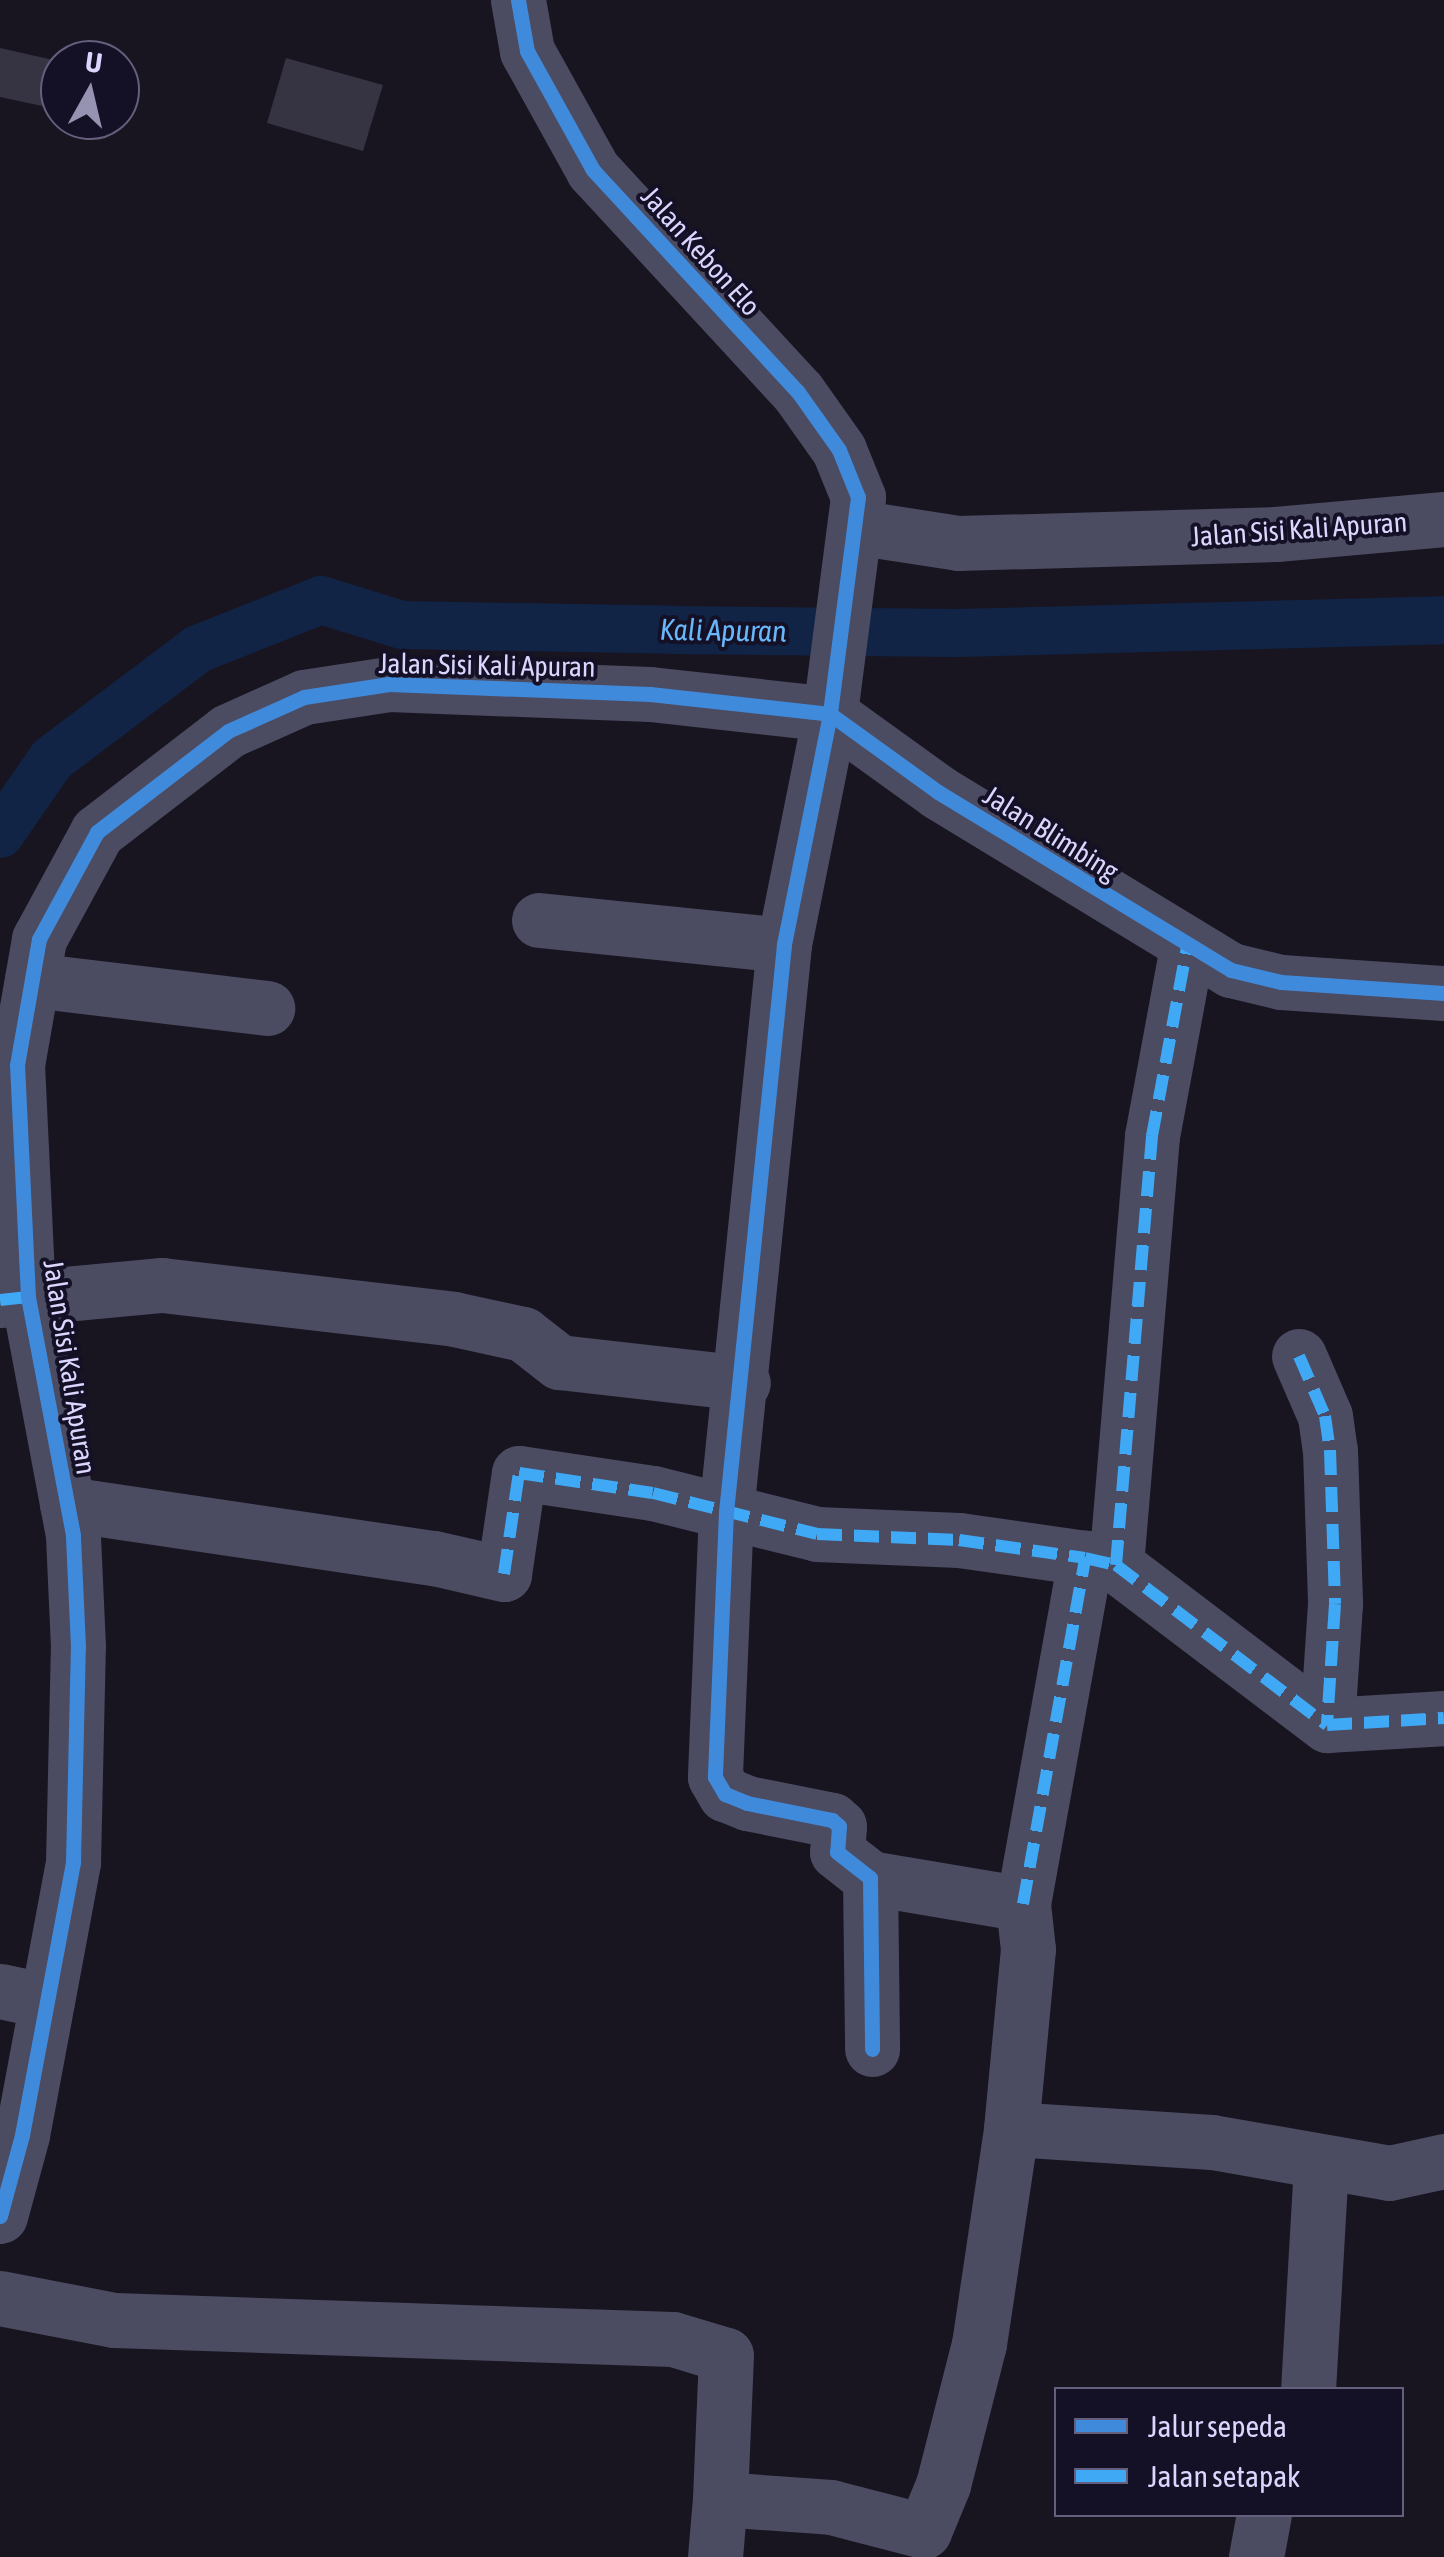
<!DOCTYPE html>
<style>
body{margin:0}
#map{position:relative;width:1444px;height:2557px;overflow:hidden;background:#181521;font-family:"Asap Condensed",sans-serif}
div>[style]{position:absolute}
.canal>*{height:48px;margin:-24px;padding:0 24px;transform-origin:24px;border-radius:24px;background:#112446}
.building>*{inset:0;background:#363343}
.minor>*{height:55px;margin:-27.5px;padding:0 27.5px;transform-origin:27.5px;border-radius:27.5px;background:#4b4b61}
.quiet>*{height:12px;margin-top:-6px;transform-origin:0;background:repeating-linear-gradient(90deg,#3fa9f5 0 25px,transparent 0 37px)}
.cycleway>*{height:15px;margin:-7.5px;padding:0 7.5px;transform-origin:7.5px;border-radius:7.5px;background:#408adc}
span{translate:-50% -50%;white-space:nowrap;text-align:center;line-height:1.15;-webkit-text-stroke:8px #141026;paint-order:stroke}
.street-label{font-size:28px;color:#dad6fe}
.water-label{font-size:30px;color:#68b7fa;font-style:italic}
.legend{position:absolute;left:1054px;top:2387px;width:350px;height:130px;box-sizing:border-box;background:#141026;border:2px solid #635f7c;margin:0;padding:12px 18px;list-style:none;font-size:30px;color:#dad6fe}
.legend li{display:flex;align-items:center;gap:20px;height:50px}
.legend b{width:50px;border:2px solid #635f7c}
.north{position:absolute;left:40px;top:40px;width:100px;height:100px;box-sizing:border-box;background:#141026;border:2px solid #635f7c;border-radius:50%;rotate:8deg;font-size:28px;font-weight:700;line-height:40px;text-align:center;color:#dad6fe}
.north::after{content:'';display:block;margin:auto;width:35px;height:45px;background:#9692b1;clip-path:polygon(50% 0,100% 100%,50% 72%,0 100%)}
</style>
<div id="map">
<div class="canal">
<div style="left:0;top:834px;width:91px;rotate:-55.3deg"></div>
<div style="left:52px;top:759px;width:183px;rotate:-37deg"></div>
<div style="left:198px;top:649px;width:132px;rotate:-21.7deg"></div>
<div style="left:321px;top:600px;width:85px;rotate:17.2deg"></div>
<div style="left:402px;top:625px;width:273px;rotate:1deg"></div>
<div style="left:675px;top:630px;width:282px;rotate:0.6deg"></div>
<div style="left:957px;top:633px;width:487px;rotate:-1.5deg"></div>
</div>
<div class="building">
<div style="clip-path:polygon(0 48px,58px 61px,47px 107px,0 97px)"></div>
<div style="clip-path:polygon(286px 58px,383px 85px,363px 151px,267px 123px)"></div>
</div>
<div class="minor">
<div style="left:518px;top:0;width:52px;rotate:80deg"></div>
<div style="left:527px;top:51px;width:136px;rotate:61deg"></div>
<div style="left:593px;top:170px;width:302px;rotate:47.3deg"></div>
<div style="left:798px;top:392px;width:71px;rotate:54.7deg"></div>
<div style="left:839px;top:450px;width:51px;rotate:68deg"></div>
<div style="left:858px;top:497px;width:219px;rotate:97.4deg"></div>
<div style="left:830px;top:714px;width:236px;rotate:101.3deg"></div>
<div style="left:784px;top:945px;width:570px;rotate:95.84deg"></div>
<div style="left:726px;top:1512px;width:265px;rotate:92.4deg"></div>
<div style="left:715px;top:1777px;width:20px;rotate:60deg"></div>
<div style="left:725px;top:1794px;width:24px;rotate:22deg"></div>
<div style="left:747px;top:1803px;width:87px;rotate:11.3deg"></div>
<div style="left:832px;top:1820px;width:9px;rotate:41deg"></div>
<div style="left:839px;top:1826px;width:26px;rotate:94deg"></div>
<div style="left:837px;top:1852px;width:42px;rotate:38.2deg"></div>
<div style="left:870px;top:1878px;width:171px;rotate:89.3deg"></div>
<div style="left:855px;top:527px;width:104px;rotate:8.8deg"></div>
<div style="left:958px;top:543px;width:318px;rotate:-1.6deg"></div>
<div style="left:1276px;top:534px;width:169px;rotate:-5.1deg"></div>
<div style="left:539px;top:920px;width:246px;rotate:5.8deg"></div>
<div style="left:32px;top:980px;width:237px;rotate:6.8deg"></div>
<div style="left:0;top:1300px;width:163px;rotate:-5.3deg"></div>
<div style="left:162px;top:1285px;width:294px;rotate:6.6deg"></div>
<div style="left:454px;top:1319px;width:71px;rotate:12.3deg"></div>
<div style="left:523px;top:1334px;width:46px;rotate:37.9deg"></div>
<div style="left:559px;top:1362px;width:185px;rotate:6.5deg"></div>
<div style="left:1299px;top:1356px;width:65px;rotate:66.6deg"></div>
<div style="left:1325px;top:1416px;width:34px;rotate:82deg"></div>
<div style="left:1330px;top:1450px;width:154px;rotate:88.1deg"></div>
<div style="left:1335px;top:1604px;width:121px;rotate:93.8deg"></div>
<div style="left:67px;top:1504px;width:371px;rotate:8.4deg"></div>
<div style="left:434px;top:1558px;width:72px;rotate:12.9deg"></div>
<div style="left:504px;top:1574px;width:102px;rotate:-81.6deg"></div>
<div style="left:519px;top:1473px;width:135px;rotate:8.5deg"></div>
<div style="left:653px;top:1493px;width:169px;rotate:14deg"></div>
<div style="left:817px;top:1534px;width:142px;rotate:2.4deg"></div>
<div style="left:959px;top:1540px;width:127px;rotate:8.1deg"></div>
<div style="left:1085px;top:1558px;width:32px;rotate:13deg"></div>
<div style="left:1116px;top:1565px;width:265px;rotate:37.2deg"></div>
<div style="left:1327px;top:1725px;width:117px;rotate:-3.4deg"></div>
<div style="left:1116px;top:1565px;width:431px;rotate:-85.2deg"></div>
<div style="left:1152px;top:1136px;width:192px;rotate:-79.5deg"></div>
<div style="left:870px;top:1878px;width:155px;rotate:9.6deg"></div>
<div style="left:1023px;top:1904px;width:45px;rotate:83.7deg"></div>
<div style="left:1028px;top:1949px;width:181px;rotate:95.4deg"></div>
<div style="left:1011px;top:2129px;width:201px;rotate:3.7deg"></div>
<div style="left:1212px;top:2142px;width:180px;rotate:9.9deg"></div>
<div style="left:1389px;top:2173px;width:56px;rotate:-12.3deg"></div>
<div style="left:1023px;top:1904px;width:352px;rotate:-79.8deg"></div>
<div style="left:0;top:1991px;width:48px;rotate:12deg"></div>
<div style="left:0;top:2216px;width:84px;rotate:-74.8deg"></div>
<div style="left:22px;top:2135px;width:278px;rotate:-79.4deg"></div>
<div style="left:73px;top:1862px;width:215px;rotate:-88.7deg"></div>
<div style="left:78px;top:1647px;width:112px;rotate:-92.6deg"></div>
<div style="left:73px;top:1535px;width:242px;rotate:-100.7deg"></div>
<div style="left:28px;top:1297px;width:232px;rotate:-92.7deg"></div>
<div style="left:17px;top:1065px;width:128px;rotate:-80.1deg"></div>
<div style="left:39px;top:939px;width:122px;rotate:-61.5deg"></div>
<div style="left:97px;top:832px;width:165px;rotate:-37.6deg"></div>
<div style="left:228px;top:731px;width:83px;rotate:-24.1deg"></div>
<div style="left:304px;top:697px;width:86px;rotate:-8.7deg"></div>
<div style="left:389px;top:684px;width:261px;rotate:2.2deg"></div>
<div style="left:650px;top:694px;width:181px;rotate:6.3deg"></div>
<div style="left:830px;top:714px;width:133px;rotate:35.8deg"></div>
<div style="left:938px;top:792px;width:343px;rotate:31.3deg"></div>
<div style="left:1231px;top:970px;width:51px;rotate:13.5deg"></div>
<div style="left:1281px;top:982px;width:163px;rotate:3.9deg"></div>
<div style="left:0;top:2298px;width:116px;rotate:10.9deg"></div>
<div style="left:114px;top:2320px;width:559px;rotate:1.95deg"></div>
<div style="left:673px;top:2339px;width:55px;rotate:16.8deg"></div>
<div style="left:726px;top:2355px;width:144px;rotate:92.4deg"></div>
<div style="left:1308px;top:2390px;width:225px;rotate:-86.7deg"></div>
<div style="left:715px;top:2557px;width:58px;rotate:-85.1deg"></div>
<div style="left:720px;top:2499px;width:111px;rotate:4.1deg"></div>
<div style="left:831px;top:2507px;width:96px;rotate:14.5deg"></div>
<div style="left:924px;top:2531px;width:50px;rotate:-67.6deg"></div>
<div style="left:943px;top:2485px;width:146px;rotate:-75.7deg"></div>
<div style="left:979px;top:2344px;width:217px;rotate:-81.5deg"></div>
<div style="left:1256px;top:2557px;width:44px;rotate:-79.5deg"></div>
</div>
<div class="quiet">
<div style="left:0;top:1300px;width:28px;rotate:-6deg"></div>
<div style="left:1299px;top:1356px;width:65px;rotate:66.6deg"></div>
<div style="left:1325px;top:1416px;width:34px;rotate:82deg"></div>
<div style="left:1330px;top:1450px;width:154px;rotate:88.1deg"></div>
<div style="left:1335px;top:1604px;width:121px;rotate:93.8deg"></div>
<div style="left:1116px;top:1565px;width:431px;rotate:-85.2deg"></div>
<div style="left:1152px;top:1136px;width:192px;rotate:-79.5deg"></div>
<div style="left:504px;top:1574px;width:102px;rotate:-81.6deg"></div>
<div style="left:519px;top:1473px;width:135px;rotate:8.5deg"></div>
<div style="left:653px;top:1493px;width:169px;rotate:14deg"></div>
<div style="left:817px;top:1534px;width:142px;rotate:2.4deg"></div>
<div style="left:959px;top:1540px;width:127px;rotate:8.1deg"></div>
<div style="left:1085px;top:1558px;width:32px;rotate:13deg"></div>
<div style="left:1116px;top:1565px;width:265px;rotate:37.2deg"></div>
<div style="left:1327px;top:1725px;width:117px;rotate:-3.4deg"></div>
<div style="left:1023px;top:1904px;width:352px;rotate:-79.8deg"></div>
</div>
<div class="cycleway">
<div style="left:518px;top:0;width:52px;rotate:80deg"></div>
<div style="left:527px;top:51px;width:136px;rotate:61deg"></div>
<div style="left:593px;top:170px;width:302px;rotate:47.3deg"></div>
<div style="left:798px;top:392px;width:71px;rotate:54.7deg"></div>
<div style="left:839px;top:450px;width:51px;rotate:68deg"></div>
<div style="left:858px;top:497px;width:219px;rotate:97.4deg"></div>
<div style="left:830px;top:714px;width:236px;rotate:101.3deg"></div>
<div style="left:784px;top:945px;width:570px;rotate:95.84deg"></div>
<div style="left:726px;top:1512px;width:265px;rotate:92.4deg"></div>
<div style="left:715px;top:1777px;width:20px;rotate:60deg"></div>
<div style="left:725px;top:1794px;width:24px;rotate:22deg"></div>
<div style="left:747px;top:1803px;width:87px;rotate:11.3deg"></div>
<div style="left:832px;top:1820px;width:9px;rotate:41deg"></div>
<div style="left:839px;top:1826px;width:26px;rotate:94deg"></div>
<div style="left:837px;top:1852px;width:42px;rotate:38.2deg"></div>
<div style="left:870px;top:1878px;width:171px;rotate:89.3deg"></div>
<div style="left:0;top:2216px;width:84px;rotate:-74.8deg"></div>
<div style="left:22px;top:2135px;width:278px;rotate:-79.4deg"></div>
<div style="left:73px;top:1862px;width:215px;rotate:-88.7deg"></div>
<div style="left:78px;top:1647px;width:112px;rotate:-92.6deg"></div>
<div style="left:73px;top:1535px;width:242px;rotate:-100.7deg"></div>
<div style="left:28px;top:1297px;width:232px;rotate:-92.7deg"></div>
<div style="left:17px;top:1065px;width:128px;rotate:-80.1deg"></div>
<div style="left:39px;top:939px;width:122px;rotate:-61.5deg"></div>
<div style="left:97px;top:832px;width:165px;rotate:-37.6deg"></div>
<div style="left:228px;top:731px;width:83px;rotate:-24.1deg"></div>
<div style="left:304px;top:697px;width:86px;rotate:-8.7deg"></div>
<div style="left:389px;top:684px;width:261px;rotate:2.2deg"></div>
<div style="left:650px;top:694px;width:181px;rotate:6.3deg"></div>
<div style="left:830px;top:714px;width:133px;rotate:35.8deg"></div>
<div style="left:938px;top:792px;width:343px;rotate:31.3deg"></div>
<div style="left:1231px;top:970px;width:51px;rotate:13.5deg"></div>
<div style="left:1281px;top:982px;width:163px;rotate:3.9deg"></div>
</div>
<div class="street-label">
<span style="left:701px;top:251px;rotate:48deg">Jalan Kebon Elo</span>
<span style="left:1299px;top:529px;rotate:-4deg">Jalan Sisi Kali Apuran</span>
<span style="left:487px;top:665px;rotate:1deg">Jalan Sisi Kali Apuran</span>
<span style="left:1051px;top:833px;rotate:32deg">Jalan Blimbing</span>
<span style="left:70px;top:1367px;rotate:81deg">Jalan Sisi Kali Apuran</span>
</div>
<div class="water-label">
<span style="left:723px;top:630px;rotate:1deg">Kali Apuran</span>
</div>
<ul class="legend">
<li><b style="height:12px;background:#408adc"></b>Jalur sepeda</li>
<li><b style="height:12px;background:#3fa9f5"></b>Jalan setapak</li>
</ul>
<div class="north">U</div>
</div>
